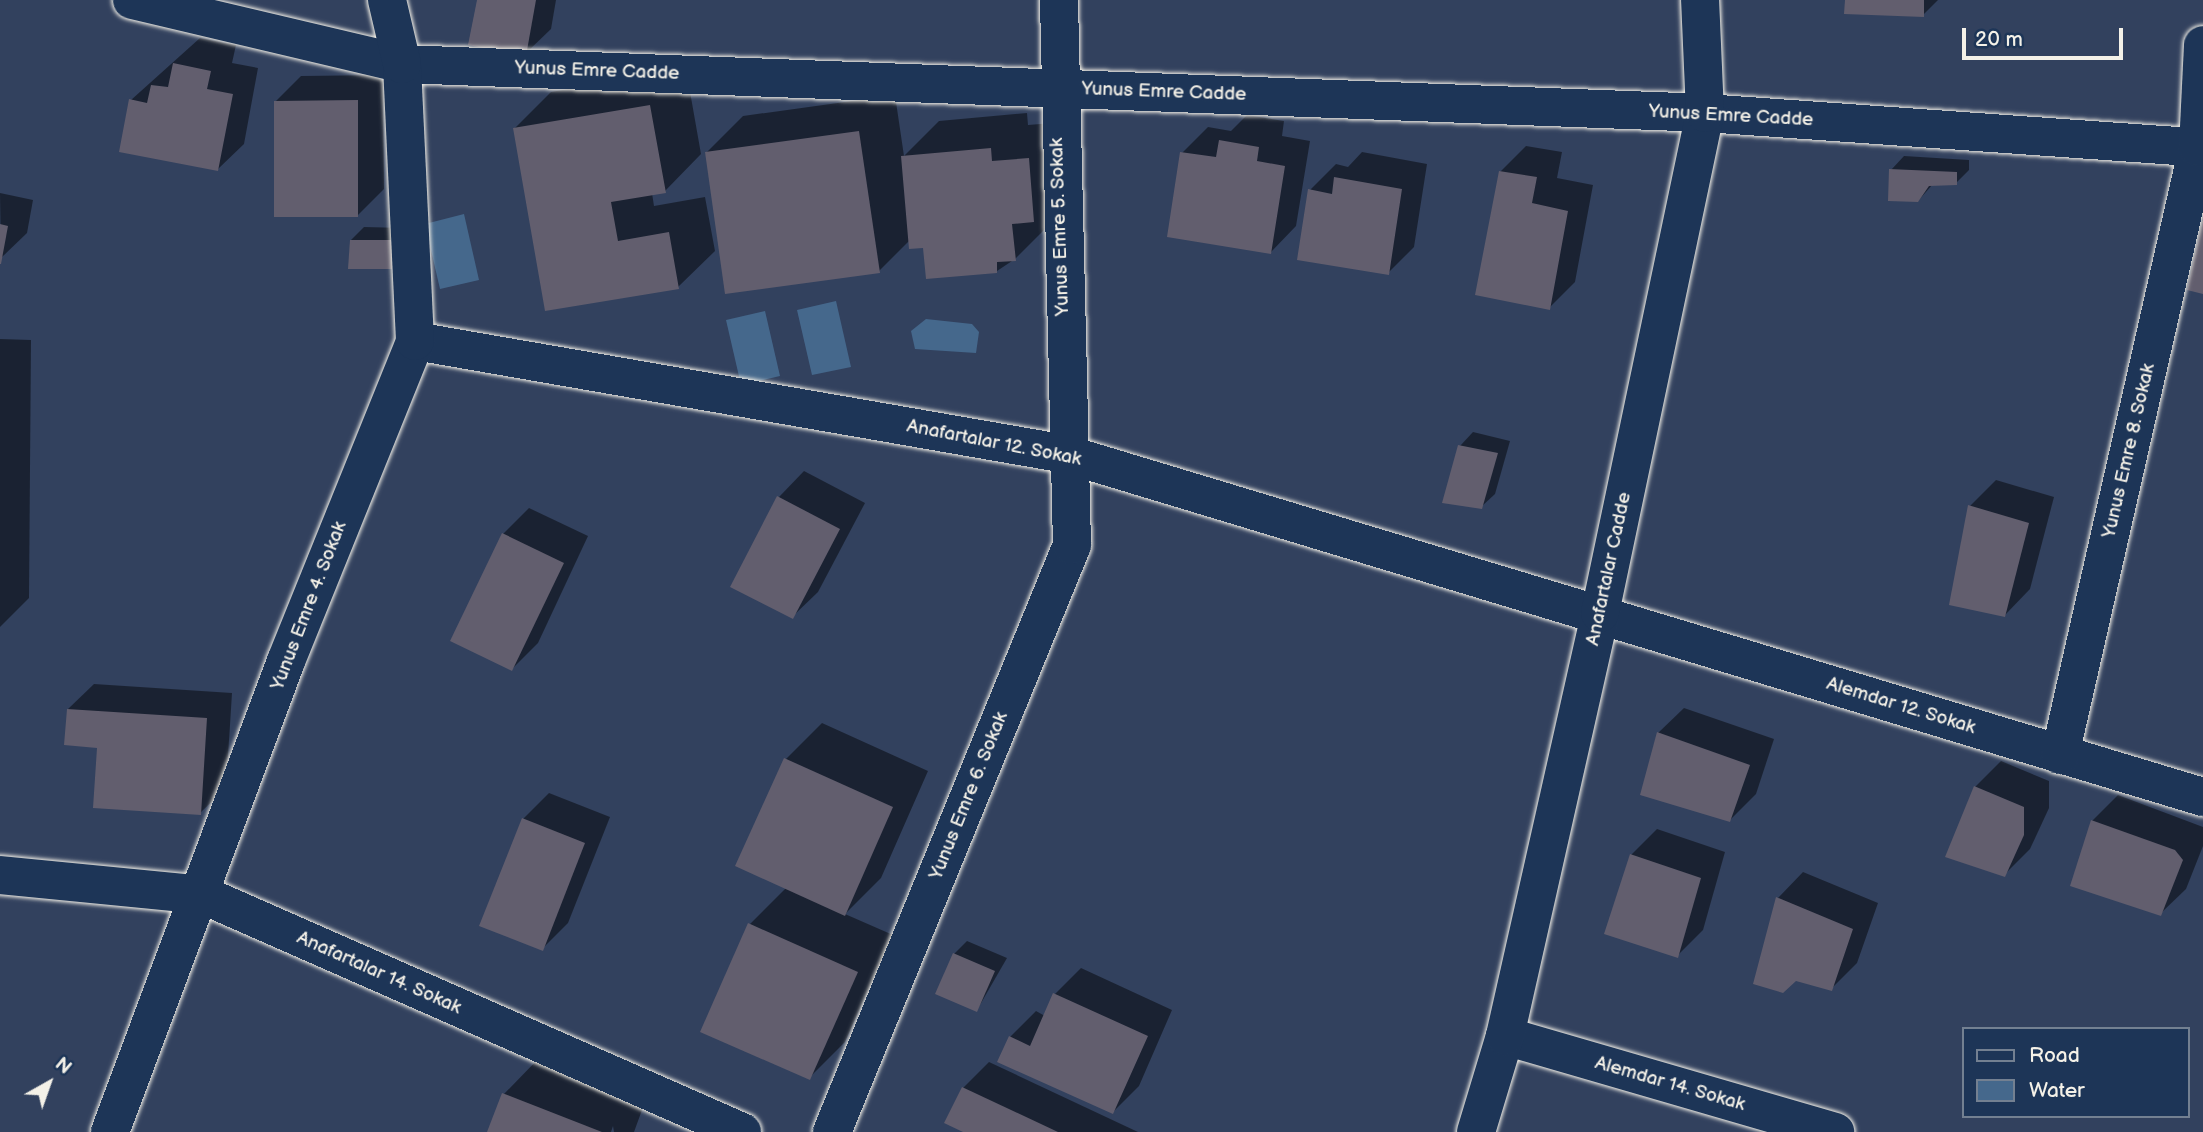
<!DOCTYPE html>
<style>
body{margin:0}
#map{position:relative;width:2203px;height:1132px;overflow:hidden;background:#32415e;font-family:"Balsamiq Sans",sans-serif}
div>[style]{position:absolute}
.water>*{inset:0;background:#45688c}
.shadow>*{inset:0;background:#0007}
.building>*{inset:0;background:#625e6e}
.roads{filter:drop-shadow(0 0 2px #f4f1e8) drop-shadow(0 0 2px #f4f1e8)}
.street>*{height:38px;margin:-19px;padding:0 19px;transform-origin:19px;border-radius:19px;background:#1d3557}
span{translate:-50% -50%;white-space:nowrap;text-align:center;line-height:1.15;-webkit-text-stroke:5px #1d3557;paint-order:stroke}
.street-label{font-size:19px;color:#f4f1e8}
.legend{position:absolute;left:1962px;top:1027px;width:228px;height:91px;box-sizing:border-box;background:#1d3557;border:2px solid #738091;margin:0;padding:9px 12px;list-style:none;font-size:21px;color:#f4f1e8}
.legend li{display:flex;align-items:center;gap:14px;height:35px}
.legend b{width:35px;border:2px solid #738091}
.north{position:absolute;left:14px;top:1048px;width:70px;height:70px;-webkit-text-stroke:5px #1d3557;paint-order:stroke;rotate:40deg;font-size:19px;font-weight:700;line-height:28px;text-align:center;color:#f4f1e8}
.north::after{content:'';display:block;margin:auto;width:24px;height:32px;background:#f4f1e8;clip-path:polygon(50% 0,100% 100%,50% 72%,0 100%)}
.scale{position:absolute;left:1962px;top:28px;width:161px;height:32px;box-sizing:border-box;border:4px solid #f4f1e8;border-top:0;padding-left:9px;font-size:21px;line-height:24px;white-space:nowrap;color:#f4f1e8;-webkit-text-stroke:5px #1d3557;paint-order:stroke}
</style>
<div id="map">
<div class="water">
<div style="clip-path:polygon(464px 214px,479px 280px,440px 289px,425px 224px)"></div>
<div style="clip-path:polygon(836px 301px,851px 367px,812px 375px,797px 310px)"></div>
<div style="clip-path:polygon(765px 311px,780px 376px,741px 385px,726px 320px)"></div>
<div style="clip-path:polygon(926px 319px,972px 324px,979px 332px,976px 353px,915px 349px,911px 331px)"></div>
</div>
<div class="shadow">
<div style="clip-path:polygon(479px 0,556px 0,551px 29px,525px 54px)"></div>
<div style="clip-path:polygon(1846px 0,1938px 0,1923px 15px)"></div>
<div style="clip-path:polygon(200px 38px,236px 45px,232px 63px,258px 68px,244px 144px,218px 169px,131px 100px)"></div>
<div style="clip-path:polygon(686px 69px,701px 154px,665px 191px,652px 193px,654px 206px,705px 197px,715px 251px,678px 287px,546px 309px,514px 129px,551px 92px)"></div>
<div style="clip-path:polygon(383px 75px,384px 189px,358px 215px,275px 102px,301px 76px)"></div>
<div style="clip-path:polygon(895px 95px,904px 156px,939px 121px,1027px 113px,1028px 125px,1065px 122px,1051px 223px,1015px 259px,997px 271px,910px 240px,879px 271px,707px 152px,743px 116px)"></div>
<div style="clip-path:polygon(1247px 115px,1284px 121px,1282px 136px,1310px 141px,1296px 226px,1271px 252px,1182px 153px,1208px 127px,1231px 131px)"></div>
<div style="clip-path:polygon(1526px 146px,1562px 152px,1557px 178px,1593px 185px,1575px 282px,1549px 308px,1500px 172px)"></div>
<div style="clip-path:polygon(1362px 152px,1427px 164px,1414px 247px,1388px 273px,1310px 190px,1336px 164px,1348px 167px)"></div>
<div style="clip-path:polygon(1904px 156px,1969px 160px,1969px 170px,1956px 183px,1933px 184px,1918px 201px,1891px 170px)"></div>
<div style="clip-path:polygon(0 193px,33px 200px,27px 233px,1px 258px)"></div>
<div style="clip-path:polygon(364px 227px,405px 228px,405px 255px,391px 268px,351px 240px)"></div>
<div style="clip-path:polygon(0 339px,31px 340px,29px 598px,0 627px)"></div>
<div style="clip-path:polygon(1473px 432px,1510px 441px,1495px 494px,1481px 507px,1460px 446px)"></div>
<div style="clip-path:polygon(804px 471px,865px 503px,818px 592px,792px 617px,732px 586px,779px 497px)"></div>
<div style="clip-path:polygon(1996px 480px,2054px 497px,2030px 589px,2005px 615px,1970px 506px)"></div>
<div style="clip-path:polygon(529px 508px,588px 536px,538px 643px,512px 669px,503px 534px)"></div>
<div style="clip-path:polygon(94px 684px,232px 693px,226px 788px,200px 813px,99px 746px,68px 709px)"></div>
<div style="clip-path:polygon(1684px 708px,1774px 739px,1756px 794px,1730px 820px,1658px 733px)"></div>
<div style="clip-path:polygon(822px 723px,928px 771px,881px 878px,845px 914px,893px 935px,845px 1042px,809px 1078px,703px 1031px,750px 924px,786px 888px,786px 759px)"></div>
<div style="clip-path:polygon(2001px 761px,2049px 781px,2049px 808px,2030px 849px,2004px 875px,1975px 787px)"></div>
<div style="clip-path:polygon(549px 793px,610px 817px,568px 923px,542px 949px,523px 819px)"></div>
<div style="clip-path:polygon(2118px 795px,2203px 827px,2203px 846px,2186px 889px,2160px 914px,2092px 821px)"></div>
<div style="clip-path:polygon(1657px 829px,1725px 852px,1703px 930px,1677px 956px,1631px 855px)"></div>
<div style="clip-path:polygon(1803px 872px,1878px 903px,1857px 963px,1831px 989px,1795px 979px,1756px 983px,1778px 898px)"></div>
<div style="clip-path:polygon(967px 941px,1007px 958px,977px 1010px,954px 954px)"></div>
<div style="clip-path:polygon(1081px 968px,1172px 1010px,1139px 1086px,1113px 1112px,1010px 1037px,1036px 1011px,1045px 1016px,1055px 994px)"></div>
<div style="clip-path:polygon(540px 1057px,646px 1099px,634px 1132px,614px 1132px,613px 1126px,611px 1132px,489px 1132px,504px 1094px)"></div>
<div style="clip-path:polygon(989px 1062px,1138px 1132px,967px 1132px,963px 1088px)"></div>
</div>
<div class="building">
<div style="clip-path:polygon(477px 0,536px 0,526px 56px,468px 45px)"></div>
<div style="clip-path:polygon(1845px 0,1924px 0,1924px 17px,1844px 14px)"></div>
<div style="clip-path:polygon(173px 63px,211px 71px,207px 89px,233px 94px,218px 171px,119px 152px,129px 99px,147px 103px,151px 85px,168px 87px)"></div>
<div style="clip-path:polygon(358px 100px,358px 217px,274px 217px,274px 101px)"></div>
<div style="clip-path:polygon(650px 105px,666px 193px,611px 202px,618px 241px,669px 232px,679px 289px,545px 311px,513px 128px)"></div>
<div style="clip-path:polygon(859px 131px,880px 273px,725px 294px,705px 152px)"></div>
<div style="clip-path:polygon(1219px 140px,1259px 147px,1257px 161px,1285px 166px,1271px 254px,1167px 237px,1180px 152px,1216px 157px)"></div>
<div style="clip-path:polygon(991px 148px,992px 161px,1029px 158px,1034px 222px,1012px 224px,1016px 261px,997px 262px,997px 273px,926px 279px,923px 248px,909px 249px,901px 156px)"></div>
<div style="clip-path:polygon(1889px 169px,1957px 172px,1957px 185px,1929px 186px,1918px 202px,1888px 201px)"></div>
<div style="clip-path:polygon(1499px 171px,1537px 177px,1532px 203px,1568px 211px,1550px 310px,1475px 295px)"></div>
<div style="clip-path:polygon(1334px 177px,1402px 189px,1389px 275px,1297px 260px,1308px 189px,1332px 194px)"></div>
<div style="clip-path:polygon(2202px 221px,2203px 221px,2203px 294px,2187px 290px)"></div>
<div style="clip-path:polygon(0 224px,8px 226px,1px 264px,0 264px)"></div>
<div style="clip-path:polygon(350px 240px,392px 240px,392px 269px,348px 269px)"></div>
<div style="clip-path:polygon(1458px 445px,1498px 453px,1482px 509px,1442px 503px)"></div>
<div style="clip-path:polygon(777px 496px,840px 529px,793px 619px,730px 587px)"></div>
<div style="clip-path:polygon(1968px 505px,2029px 523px,2005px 617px,1949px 605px)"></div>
<div style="clip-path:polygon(502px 533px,564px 563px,512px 671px,450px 641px)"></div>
<div style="clip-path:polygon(67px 709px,207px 718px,201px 815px,93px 808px,97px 748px,64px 745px)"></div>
<div style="clip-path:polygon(1657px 732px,1750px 765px,1730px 822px,1640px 795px)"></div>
<div style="clip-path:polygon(784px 758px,893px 807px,845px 916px,735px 866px)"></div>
<div style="clip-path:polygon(1974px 786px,2024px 807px,2024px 835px,2005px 877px,1945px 857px)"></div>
<div style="clip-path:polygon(522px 818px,585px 843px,543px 951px,479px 926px)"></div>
<div style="clip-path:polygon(2091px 820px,2175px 850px,2183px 860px,2161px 916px,2070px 886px)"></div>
<div style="clip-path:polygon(1630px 854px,1701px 878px,1678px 958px,1604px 934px)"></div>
<div style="clip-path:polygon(1776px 897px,1853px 929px,1832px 991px,1796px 981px,1783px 993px,1753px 984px)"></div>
<div style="clip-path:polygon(748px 923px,858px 972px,810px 1080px,700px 1032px)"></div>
<div style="clip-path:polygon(953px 953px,995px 971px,977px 1012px,935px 994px)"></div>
<div style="clip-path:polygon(1053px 993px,1148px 1036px,1113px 1114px,997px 1062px,1009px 1036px,1030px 1046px)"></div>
<div style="clip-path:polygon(962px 1087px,1058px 1132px,963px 1132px,944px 1123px)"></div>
<div style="clip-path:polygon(502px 1093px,602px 1132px,487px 1132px)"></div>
</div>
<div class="roads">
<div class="street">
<div style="left:132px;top:0;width:277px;rotate:13.3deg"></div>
<div style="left:402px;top:64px;width:1304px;rotate:2.15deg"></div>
<div style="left:1705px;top:113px;width:499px;rotate:4deg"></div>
<div style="left:415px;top:341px;width:661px;rotate:9.85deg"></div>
<div style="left:1066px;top:454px;width:1188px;rotate:16.79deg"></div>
<div style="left:2060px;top:755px;width:623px;rotate:-77.21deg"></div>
<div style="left:2198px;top:147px;width:102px;rotate:-87.2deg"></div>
<div style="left:0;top:875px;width:204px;rotate:5.6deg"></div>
<div style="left:203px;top:895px;width:589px;rotate:23.74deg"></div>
<div style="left:1505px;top:1036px;width:344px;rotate:16.2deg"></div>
<div style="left:110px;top:1132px;width:503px;rotate:-69.51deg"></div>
<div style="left:286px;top:661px;width:345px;rotate:-68deg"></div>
<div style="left:415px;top:341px;width:277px;rotate:-92.7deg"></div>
<div style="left:402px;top:64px;width:66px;rotate:-103.2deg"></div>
<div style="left:832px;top:1132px;width:634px;rotate:-67.76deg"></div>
<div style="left:1072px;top:545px;width:545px;rotate:-91.37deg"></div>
<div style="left:1476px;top:1132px;width:100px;rotate:-73.2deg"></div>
<div style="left:1505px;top:1036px;width:434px;rotate:-77.3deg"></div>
<div style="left:1600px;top:613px;width:511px;rotate:-78.14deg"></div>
<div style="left:1705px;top:113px;width:113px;rotate:-92.5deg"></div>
</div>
</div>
<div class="street-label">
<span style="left:597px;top:71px;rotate:2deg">Yunus Emre Cadde</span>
<span style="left:1164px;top:92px;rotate:2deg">Yunus Emre Cadde</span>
<span style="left:1731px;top:116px;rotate:3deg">Yunus Emre Cadde</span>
<span style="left:1060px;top:227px;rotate:-92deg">Yunus Emre 5. Sokak</span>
<span style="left:994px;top:443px;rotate:11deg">Anafartalar 12. Sokak</span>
<span style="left:2129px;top:451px;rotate:-77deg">Yunus Emre 8. Sokak</span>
<span style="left:1609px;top:569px;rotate:-78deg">Anafartalar Cadde</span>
<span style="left:309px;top:606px;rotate:-69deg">Yunus Emre 4. Sokak</span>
<span style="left:1901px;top:706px;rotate:17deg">Alemdar 12. Sokak</span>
<span style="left:969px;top:796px;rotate:-68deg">Yunus Emre 6. Sokak</span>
<span style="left:379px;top:973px;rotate:24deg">Anafartalar 14. Sokak</span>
<span style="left:1670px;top:1084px;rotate:16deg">Alemdar 14. Sokak</span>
</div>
<ul class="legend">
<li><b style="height:9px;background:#1d3557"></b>Road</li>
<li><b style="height:19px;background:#45688c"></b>Water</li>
</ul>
<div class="north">N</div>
<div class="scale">20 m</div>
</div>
